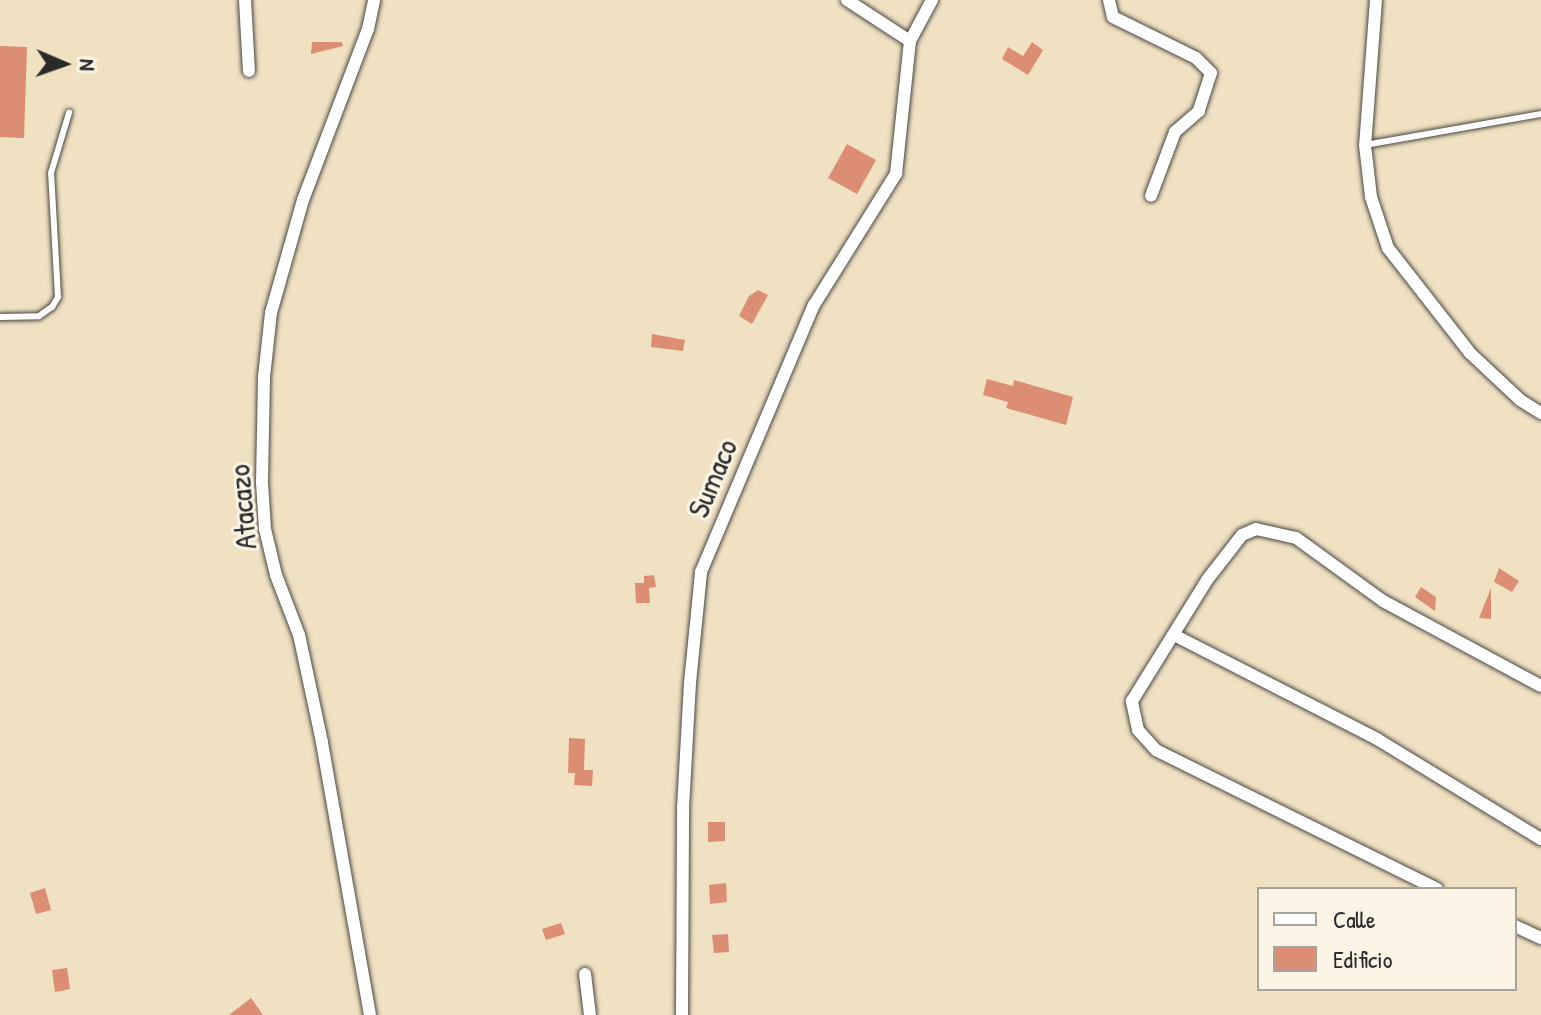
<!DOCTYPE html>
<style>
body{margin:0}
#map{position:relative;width:1541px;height:1015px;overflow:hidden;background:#f0e1c2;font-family:"Patrick Hand",sans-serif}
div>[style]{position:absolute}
.building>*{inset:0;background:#dc8e75}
.roads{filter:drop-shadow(0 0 2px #494642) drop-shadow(0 0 2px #494642)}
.lane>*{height:6px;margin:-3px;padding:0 3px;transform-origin:3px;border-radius:3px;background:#fff}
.street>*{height:12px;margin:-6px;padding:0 6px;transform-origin:6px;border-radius:6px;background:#fff}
span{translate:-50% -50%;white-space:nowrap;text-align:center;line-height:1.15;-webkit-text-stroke:6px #fcf5e5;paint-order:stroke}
.street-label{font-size:30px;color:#2b2b2b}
.legend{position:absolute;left:1257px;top:887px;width:260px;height:104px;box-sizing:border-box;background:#fcf5e5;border:2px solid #a8a49b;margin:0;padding:10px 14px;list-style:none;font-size:24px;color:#2b2b2b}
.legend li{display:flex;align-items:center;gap:16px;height:40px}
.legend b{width:40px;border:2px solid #a8a49b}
.north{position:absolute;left:24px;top:24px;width:80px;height:80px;-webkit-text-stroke:6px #fcf5e5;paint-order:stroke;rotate:92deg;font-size:22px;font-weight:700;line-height:32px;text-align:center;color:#2b2b2b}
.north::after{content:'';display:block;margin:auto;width:28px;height:36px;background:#2b2b2b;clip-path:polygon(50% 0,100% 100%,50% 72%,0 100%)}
</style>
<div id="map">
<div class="building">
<div style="clip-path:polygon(312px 42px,342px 42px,343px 46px,311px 54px)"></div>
<div style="clip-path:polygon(1032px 42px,1043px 50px,1028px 75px,1002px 59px,1008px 47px,1023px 56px)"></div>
<div style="clip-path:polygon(0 46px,27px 47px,24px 138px,0 137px)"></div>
<div style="clip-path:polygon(847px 144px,876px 160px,857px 194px,828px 178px)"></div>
<div style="clip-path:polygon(758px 290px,768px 295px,752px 324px,739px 316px,749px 296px)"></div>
<div style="clip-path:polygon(652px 334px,685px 340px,683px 351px,651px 347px)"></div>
<div style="clip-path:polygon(987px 379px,1013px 386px,1014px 380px,1073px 397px,1066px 425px,1006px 408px,1008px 402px,983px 395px)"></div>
<div style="clip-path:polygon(1499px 568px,1519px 581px,1512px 592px,1494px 582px)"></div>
<div style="clip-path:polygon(654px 575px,656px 587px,649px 588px,650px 603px,636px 603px,635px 583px,644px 583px,644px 576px)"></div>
<div style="clip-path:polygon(1421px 587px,1436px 597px,1435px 611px,1415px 597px)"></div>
<div style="clip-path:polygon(1491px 588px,1491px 619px,1479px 618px)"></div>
<div style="clip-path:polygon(569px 738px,585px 739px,584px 770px,593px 770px,592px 786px,574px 785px,575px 773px,568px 773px)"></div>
<div style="clip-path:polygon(708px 822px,725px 822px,725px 841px,708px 842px)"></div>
<div style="clip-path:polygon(726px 883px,727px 902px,710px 904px,709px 885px)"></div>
<div style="clip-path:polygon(45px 888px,51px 910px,36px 914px,30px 893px)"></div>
<div style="clip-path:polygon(561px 923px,565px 934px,546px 940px,542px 929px)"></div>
<div style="clip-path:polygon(728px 934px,729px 952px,714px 953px,712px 935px)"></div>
<div style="clip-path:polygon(67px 968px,70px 989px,55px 992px,52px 970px)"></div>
<div style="clip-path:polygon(251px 998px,263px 1015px,229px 1015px)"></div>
</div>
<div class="roads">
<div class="lane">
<div style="left:1365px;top:145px;width:179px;rotate:-10deg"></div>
<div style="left:0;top:317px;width:39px;rotate:-1deg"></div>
<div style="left:39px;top:316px;width:16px;rotate:-35deg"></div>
<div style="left:52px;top:307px;width:12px;rotate:-59deg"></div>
<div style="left:58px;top:297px;width:124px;rotate:-93.2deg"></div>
<div style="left:51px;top:173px;width:63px;rotate:-73.3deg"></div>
</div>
<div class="street">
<div style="left:245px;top:0;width:71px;rotate:86.8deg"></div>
<div style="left:847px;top:0;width:75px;rotate:33.1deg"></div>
<div style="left:1109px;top:0;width:17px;rotate:77deg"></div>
<div style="left:1113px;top:17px;width:93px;rotate:26.3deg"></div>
<div style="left:1196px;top:58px;width:21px;rotate:45deg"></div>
<div style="left:1211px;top:73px;width:40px;rotate:108deg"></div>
<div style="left:1199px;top:111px;width:32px;rotate:139deg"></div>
<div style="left:1175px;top:132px;width:68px;rotate:110.6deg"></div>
<div style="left:1376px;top:0;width:145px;rotate:94.3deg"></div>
<div style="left:1365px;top:145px;width:52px;rotate:83.4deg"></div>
<div style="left:1371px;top:197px;width:54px;rotate:71.6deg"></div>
<div style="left:1388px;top:248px;width:133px;rotate:52deg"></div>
<div style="left:1470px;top:353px;width:69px;rotate:43.2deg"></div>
<div style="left:1520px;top:400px;width:25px;rotate:32deg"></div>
<div style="left:1174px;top:635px;width:228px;rotate:27.1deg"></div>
<div style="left:1377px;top:739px;width:192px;rotate:31.4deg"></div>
<div style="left:1437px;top:889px;width:313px;rotate:-153.7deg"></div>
<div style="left:1156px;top:750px;width:27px;rotate:-132deg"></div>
<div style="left:1138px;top:730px;width:30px;rotate:-102deg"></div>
<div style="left:1132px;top:701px;width:142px;rotate:-58.2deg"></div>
<div style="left:1207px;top:580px;width:57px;rotate:-52.1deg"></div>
<div style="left:1242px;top:535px;width:15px;rotate:-23deg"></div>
<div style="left:1256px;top:529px;width:41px;rotate:12.7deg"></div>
<div style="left:1296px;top:538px;width:107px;rotate:35.9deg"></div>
<div style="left:1383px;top:601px;width:179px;rotate:28.3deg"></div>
<div style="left:1515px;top:926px;width:29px;rotate:25deg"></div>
<div style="left:585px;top:974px;width:41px;rotate:83deg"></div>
<div style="left:370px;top:1015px;width:277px;rotate:-100deg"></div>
<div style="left:322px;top:742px;width:109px;rotate:-102.1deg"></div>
<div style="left:299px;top:635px;width:64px;rotate:-111deg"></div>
<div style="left:276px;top:575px;width:47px;rotate:-103.4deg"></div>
<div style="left:265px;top:529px;width:47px;rotate:-93.7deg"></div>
<div style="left:262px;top:482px;width:105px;rotate:-88.9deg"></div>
<div style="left:264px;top:377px;width:64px;rotate:-83.8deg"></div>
<div style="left:271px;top:313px;width:117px;rotate:-74.2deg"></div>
<div style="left:303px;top:200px;width:183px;rotate:-69.2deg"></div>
<div style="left:368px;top:29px;width:30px;rotate:-78deg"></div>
<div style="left:682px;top:1015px;width:207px;rotate:-89.7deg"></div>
<div style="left:683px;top:808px;width:125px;rotate:-86.8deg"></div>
<div style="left:690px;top:683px;width:112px;rotate:-84.3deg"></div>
<div style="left:701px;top:572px;width:290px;rotate:-67.1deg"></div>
<div style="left:814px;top:305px;width:155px;rotate:-58deg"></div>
<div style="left:896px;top:174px;width:134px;rotate:-84deg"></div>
<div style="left:910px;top:41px;width:47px;rotate:-61.8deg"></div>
</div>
</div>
<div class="street-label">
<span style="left:712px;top:478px;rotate:-67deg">Sumaco</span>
<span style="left:242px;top:507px;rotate:-95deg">Atacazo</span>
</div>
<ul class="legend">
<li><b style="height:10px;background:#fff"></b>Calle</li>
<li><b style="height:22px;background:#dc8e75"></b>Edificio</li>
</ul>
<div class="north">N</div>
</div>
